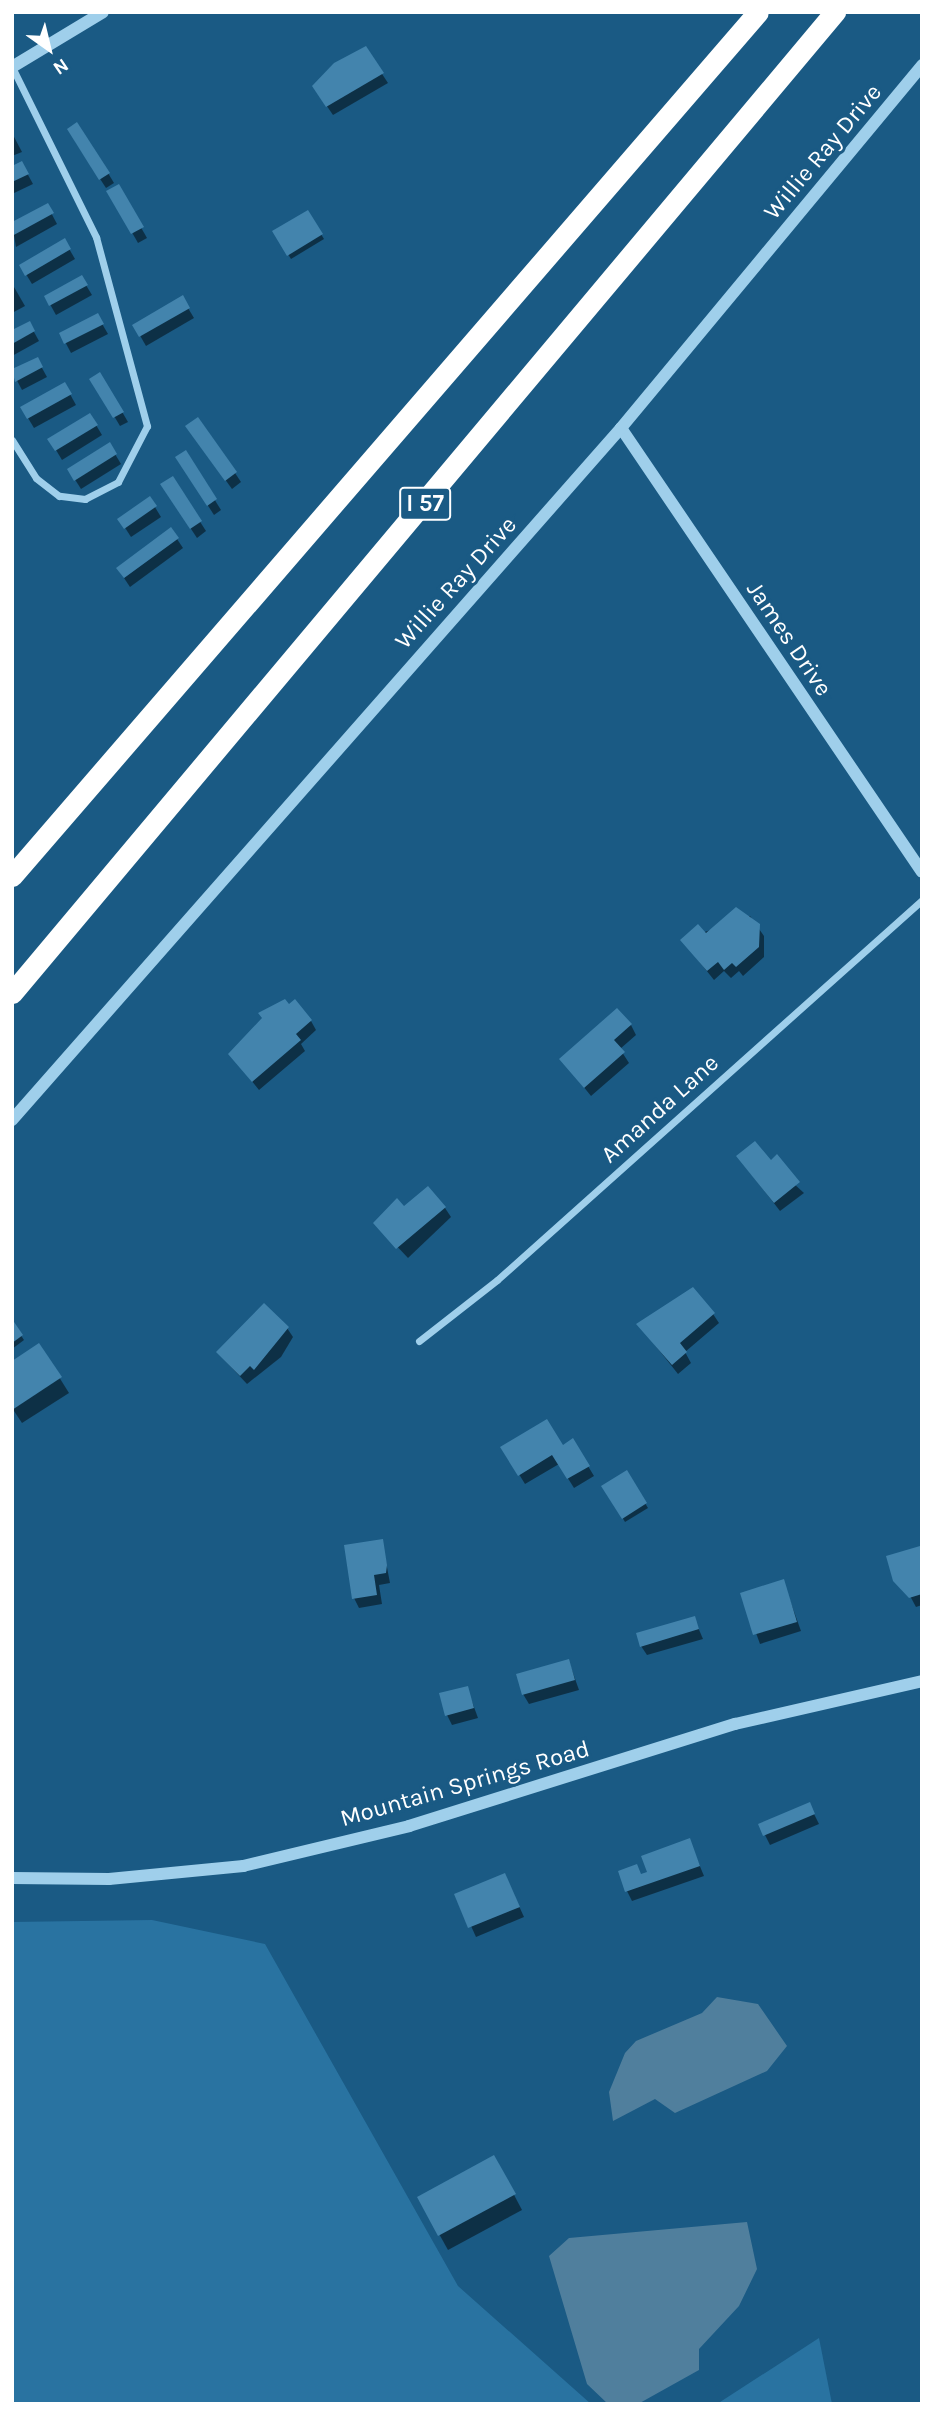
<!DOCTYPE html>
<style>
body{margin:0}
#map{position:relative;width:934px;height:2416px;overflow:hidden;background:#1a5a84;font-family:Karla,sans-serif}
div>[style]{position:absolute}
.green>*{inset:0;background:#2973a1}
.water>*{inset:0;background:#507f9d}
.shadow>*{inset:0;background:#0007}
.building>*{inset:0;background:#4384ad}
.minor>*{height:7px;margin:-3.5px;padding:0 3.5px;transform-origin:3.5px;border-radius:3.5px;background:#9fcfeb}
.tertiary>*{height:12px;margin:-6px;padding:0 6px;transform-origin:6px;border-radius:6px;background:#9fcfeb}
.motorway>*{height:21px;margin:-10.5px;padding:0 10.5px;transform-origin:10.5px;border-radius:10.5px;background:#fff}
span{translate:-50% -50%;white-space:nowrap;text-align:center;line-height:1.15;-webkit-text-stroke:6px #1a5a84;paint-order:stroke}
.shield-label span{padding:2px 5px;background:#1a5a84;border:2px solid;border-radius:5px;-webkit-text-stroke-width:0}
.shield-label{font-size:23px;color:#fff;font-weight:700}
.street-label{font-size:24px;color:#fff}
.frame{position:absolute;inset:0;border:14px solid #fff;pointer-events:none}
.north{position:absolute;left:14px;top:14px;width:70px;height:70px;-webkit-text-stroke:5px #1a5a84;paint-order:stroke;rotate:146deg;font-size:19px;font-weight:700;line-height:28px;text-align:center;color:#fff}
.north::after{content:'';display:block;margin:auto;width:24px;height:32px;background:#fff;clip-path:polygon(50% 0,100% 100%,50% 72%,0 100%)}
</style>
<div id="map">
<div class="green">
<div style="clip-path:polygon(152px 1920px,265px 1944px,458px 2286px,591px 2404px,12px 2404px,12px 1922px)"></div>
<div style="clip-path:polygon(819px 2338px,832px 2404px,717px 2404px)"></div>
</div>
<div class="water">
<div style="clip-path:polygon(717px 1997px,758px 2004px,787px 2046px,767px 2071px,675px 2113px,655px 2099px,613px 2121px,609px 2092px,625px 2053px,636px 2041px,702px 2013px)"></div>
<div style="clip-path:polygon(747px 2222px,757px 2269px,739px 2306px,699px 2349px,699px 2370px,638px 2404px,608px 2404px,587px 2384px,549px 2256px,569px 2238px)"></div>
</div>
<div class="shadow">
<div style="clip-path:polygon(365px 48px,388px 83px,333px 115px,320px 96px)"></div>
<div style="clip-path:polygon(12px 133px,22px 152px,12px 156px)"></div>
<div style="clip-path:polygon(74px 139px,108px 173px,114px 183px,106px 188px)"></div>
<div style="clip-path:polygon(12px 168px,27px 173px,33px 184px,12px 194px)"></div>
<div style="clip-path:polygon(118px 187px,147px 238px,138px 243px,109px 192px)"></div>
<div style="clip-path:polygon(47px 205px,57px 224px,16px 247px,12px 224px)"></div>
<div style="clip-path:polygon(307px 212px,324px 239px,291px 259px,274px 232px)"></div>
<div style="clip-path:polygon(64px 240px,75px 259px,32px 284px,21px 266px)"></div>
<div style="clip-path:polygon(81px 277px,92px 295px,56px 315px,46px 297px)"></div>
<div style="clip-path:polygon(14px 287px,25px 306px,12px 313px,12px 288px)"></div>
<div style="clip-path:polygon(182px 298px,194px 318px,146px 346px,134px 325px)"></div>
<div style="clip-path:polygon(97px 315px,108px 334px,71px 353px,61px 334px)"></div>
<div style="clip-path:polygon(29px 323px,39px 341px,12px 356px,12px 332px)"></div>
<div style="clip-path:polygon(37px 359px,47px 377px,22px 390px,12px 371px)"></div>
<div style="clip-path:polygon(100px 374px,128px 422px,120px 426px,92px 379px)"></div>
<div style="clip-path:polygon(65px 385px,76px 405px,34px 428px,22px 408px)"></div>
<div style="clip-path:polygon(90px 415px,102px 435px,62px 460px,50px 440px)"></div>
<div style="clip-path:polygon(193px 435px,235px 473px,241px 482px,232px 489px)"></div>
<div style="clip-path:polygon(109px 444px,121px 464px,81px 489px,69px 470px)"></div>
<div style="clip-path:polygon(185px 452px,221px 510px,214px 515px,183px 467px)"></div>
<div style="clip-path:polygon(172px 478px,206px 531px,197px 538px,168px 494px)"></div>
<div style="clip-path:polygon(150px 499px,161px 517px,131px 537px,120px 520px)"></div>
<div style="clip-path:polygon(177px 539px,183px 548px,130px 587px,124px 578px)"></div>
<div style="clip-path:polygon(750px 916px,764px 936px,764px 957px,743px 976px,739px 971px,731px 978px,724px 971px,714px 980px,682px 940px)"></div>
<div style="clip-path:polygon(311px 1021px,316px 1030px,301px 1044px,305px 1051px,259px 1090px,230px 1054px)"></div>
<div style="clip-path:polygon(631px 1025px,636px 1035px,620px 1049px,629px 1063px,591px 1096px,561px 1059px)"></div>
<div style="clip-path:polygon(738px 1157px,770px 1162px,804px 1193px,780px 1211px)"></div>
<div style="clip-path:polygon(445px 1208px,451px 1217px,408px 1258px,376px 1224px,404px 1209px)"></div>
<div style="clip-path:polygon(713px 1314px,719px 1323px,685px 1352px,691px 1363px,678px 1374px,639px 1325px)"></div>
<div style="clip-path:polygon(12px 1322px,24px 1340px,12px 1349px)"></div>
<div style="clip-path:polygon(287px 1328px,293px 1337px,281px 1357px,247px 1384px,218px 1353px)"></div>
<div style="clip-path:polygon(39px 1345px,69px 1393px,22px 1423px,12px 1408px)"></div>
<div style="clip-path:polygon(573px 1441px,594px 1476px,574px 1488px,559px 1464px,525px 1484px,503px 1448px,562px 1447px)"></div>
<div style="clip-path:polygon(626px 1472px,648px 1508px,625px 1522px,604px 1486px)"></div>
<div style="clip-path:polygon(382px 1541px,390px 1583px,379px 1585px,382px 1604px,359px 1608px,354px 1598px)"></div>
<div style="clip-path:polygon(920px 1548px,922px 1605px,916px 1607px,889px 1557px)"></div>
<div style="clip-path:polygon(783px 1581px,801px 1631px,760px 1644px,742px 1594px)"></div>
<div style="clip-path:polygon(694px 1618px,703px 1639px,647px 1655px,641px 1646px)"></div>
<div style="clip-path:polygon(569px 1662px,579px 1690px,529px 1704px,523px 1694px)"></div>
<div style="clip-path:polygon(467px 1688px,478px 1718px,452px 1725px,447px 1715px)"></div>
<div style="clip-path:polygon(814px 1814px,819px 1824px,770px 1845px,760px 1825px)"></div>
<div style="clip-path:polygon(689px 1840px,704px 1876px,632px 1901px,627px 1891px)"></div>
<div style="clip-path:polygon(505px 1875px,524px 1917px,476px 1937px,457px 1895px)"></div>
<div style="clip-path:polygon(502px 2172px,522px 2210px,448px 2250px,419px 2198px)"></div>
</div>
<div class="building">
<div style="clip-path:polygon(366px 46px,384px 73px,326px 107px,312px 86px,334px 63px)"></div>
<div style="clip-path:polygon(77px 122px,110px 173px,99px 180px,67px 129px)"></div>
<div style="clip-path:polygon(22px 161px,29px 174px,12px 182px,12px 166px)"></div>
<div style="clip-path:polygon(119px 184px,144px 227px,131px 234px,106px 191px)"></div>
<div style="clip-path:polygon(48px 203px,54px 213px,12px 236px,12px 222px)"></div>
<div style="clip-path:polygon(308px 210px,323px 234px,287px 256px,272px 231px)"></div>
<div style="clip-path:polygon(65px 238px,71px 249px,25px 276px,19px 265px)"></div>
<div style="clip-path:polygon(82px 275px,88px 285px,49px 306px,44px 296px)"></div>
<div style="clip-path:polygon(183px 295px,190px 308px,139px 337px,132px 325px)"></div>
<div style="clip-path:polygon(98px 313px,104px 324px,64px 344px,59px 333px)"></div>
<div style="clip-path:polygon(30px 321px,35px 331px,12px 344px,12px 330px)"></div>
<div style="clip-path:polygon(38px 357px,43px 367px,15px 382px,12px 369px)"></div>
<div style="clip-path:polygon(100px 372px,124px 412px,113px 418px,89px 379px)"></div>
<div style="clip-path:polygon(65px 382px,72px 394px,27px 419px,20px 407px)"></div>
<div style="clip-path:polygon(90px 413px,98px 425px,55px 451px,47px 439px)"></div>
<div style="clip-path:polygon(198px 417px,237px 472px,225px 481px,185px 426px)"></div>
<div style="clip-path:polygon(110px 442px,117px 454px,74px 481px,67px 469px)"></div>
<div style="clip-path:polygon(186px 450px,217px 499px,207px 506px,175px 457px)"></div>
<div style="clip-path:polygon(173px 476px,202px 521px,190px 529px,160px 484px)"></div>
<div style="clip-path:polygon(150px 496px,157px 506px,124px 529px,117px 519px)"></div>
<div style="clip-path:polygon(171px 527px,179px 538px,124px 578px,116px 568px)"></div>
<div style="clip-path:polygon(736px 907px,760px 924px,759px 947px,736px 967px,732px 963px,724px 970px,718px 962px,707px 971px,680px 940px,698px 924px,706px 933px)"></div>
<div style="clip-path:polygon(285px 999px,289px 1004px,295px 999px,312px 1020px,296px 1034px,301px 1040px,252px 1082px,228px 1054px,262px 1018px,258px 1013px)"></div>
<div style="clip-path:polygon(617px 1008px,632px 1024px,614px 1040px,625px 1052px,584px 1088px,559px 1059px)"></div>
<div style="clip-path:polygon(755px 1141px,771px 1160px,777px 1154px,800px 1182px,774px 1203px,736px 1156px)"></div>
<div style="clip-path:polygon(428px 1186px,446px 1207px,396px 1249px,373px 1223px,397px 1198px,404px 1206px)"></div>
<div style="clip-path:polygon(693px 1287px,715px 1313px,680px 1343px,687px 1352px,672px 1365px,636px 1324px)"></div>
<div style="clip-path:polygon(264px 1303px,289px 1327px,254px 1370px,250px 1366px,240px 1376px,216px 1352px)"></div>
<div style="clip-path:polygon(12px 1319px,23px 1335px,12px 1343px)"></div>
<div style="clip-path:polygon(39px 1343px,62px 1377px,12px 1410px,12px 1361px)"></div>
<div style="clip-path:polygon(547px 1419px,563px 1445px,573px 1438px,590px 1466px,567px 1479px,552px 1455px,518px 1476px,500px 1447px)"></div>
<div style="clip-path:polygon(627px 1470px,647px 1503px,622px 1519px,601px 1486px)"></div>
<div style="clip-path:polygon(383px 1539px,387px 1565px,386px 1573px,374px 1575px,377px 1595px,352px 1599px,344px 1545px)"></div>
<div style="clip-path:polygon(920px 1546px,922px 1594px,909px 1598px,893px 1581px,886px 1556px)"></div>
<div style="clip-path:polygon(784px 1579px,797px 1622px,753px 1635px,740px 1593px)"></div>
<div style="clip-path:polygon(695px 1616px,699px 1629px,640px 1647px,636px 1633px)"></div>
<div style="clip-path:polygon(569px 1659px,575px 1680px,522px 1695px,516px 1674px)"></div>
<div style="clip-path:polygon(468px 1686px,474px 1708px,445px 1716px,439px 1693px)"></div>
<div style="clip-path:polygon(810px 1802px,815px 1814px,763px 1836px,758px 1824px)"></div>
<div style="clip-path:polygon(690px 1838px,700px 1866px,625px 1892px,618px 1871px,637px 1864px,641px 1874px,647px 1872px,641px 1856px)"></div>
<div style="clip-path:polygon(505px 1873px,520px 1907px,468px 1928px,454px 1894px)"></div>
<div style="clip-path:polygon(494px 2155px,516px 2194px,438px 2236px,417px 2197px)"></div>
</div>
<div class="minor">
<div style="left:12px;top:67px;width:190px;rotate:63.7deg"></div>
<div style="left:96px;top:237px;width:196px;rotate:74.9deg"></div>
<div style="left:147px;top:426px;width:63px;rotate:117.4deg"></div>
<div style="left:118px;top:482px;width:37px;rotate:153deg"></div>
<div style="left:85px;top:499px;width:26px;rotate:-173deg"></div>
<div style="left:59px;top:496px;width:29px;rotate:-142deg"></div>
<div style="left:36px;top:478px;width:45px;rotate:-122.3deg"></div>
<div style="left:419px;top:1341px;width:99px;rotate:-38deg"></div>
<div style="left:497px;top:1280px;width:570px;rotate:-41.8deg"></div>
</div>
<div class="tertiary">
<div style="left:12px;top:67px;width:106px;rotate:-31.1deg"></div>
<div style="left:621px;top:428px;width:536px;rotate:55.87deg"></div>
<div style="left:12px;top:1120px;width:922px;rotate:-48.65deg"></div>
<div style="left:621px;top:428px;width:472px;rotate:-50.3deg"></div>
<div style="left:12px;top:1878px;width:97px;rotate:0.6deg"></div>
<div style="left:109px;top:1879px;width:135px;rotate:-5.5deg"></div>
<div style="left:243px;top:1866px;width:171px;rotate:-13.5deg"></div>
<div style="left:409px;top:1826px;width:342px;rotate:-17.4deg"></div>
<div style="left:735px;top:1724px;width:192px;rotate:-12.9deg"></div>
</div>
<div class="motorway">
<div style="left:12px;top:876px;width:1141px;rotate:-49.19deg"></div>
<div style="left:12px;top:993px;width:1281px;rotate:-50.01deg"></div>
</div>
<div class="shield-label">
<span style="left:425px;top:504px">I 57</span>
</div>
<div class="street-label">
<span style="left:823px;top:152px;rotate:-50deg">Willie Ray Drive</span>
<span style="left:456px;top:583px;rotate:-48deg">Willie Ray Drive</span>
<span style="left:789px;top:639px;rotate:56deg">James Drive</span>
<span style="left:660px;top:1109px;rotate:-42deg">Amanda Lane</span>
<span style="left:465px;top:1784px;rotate:-16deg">Mountain Springs Road</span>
</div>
<div class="frame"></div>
<div class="north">N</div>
</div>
